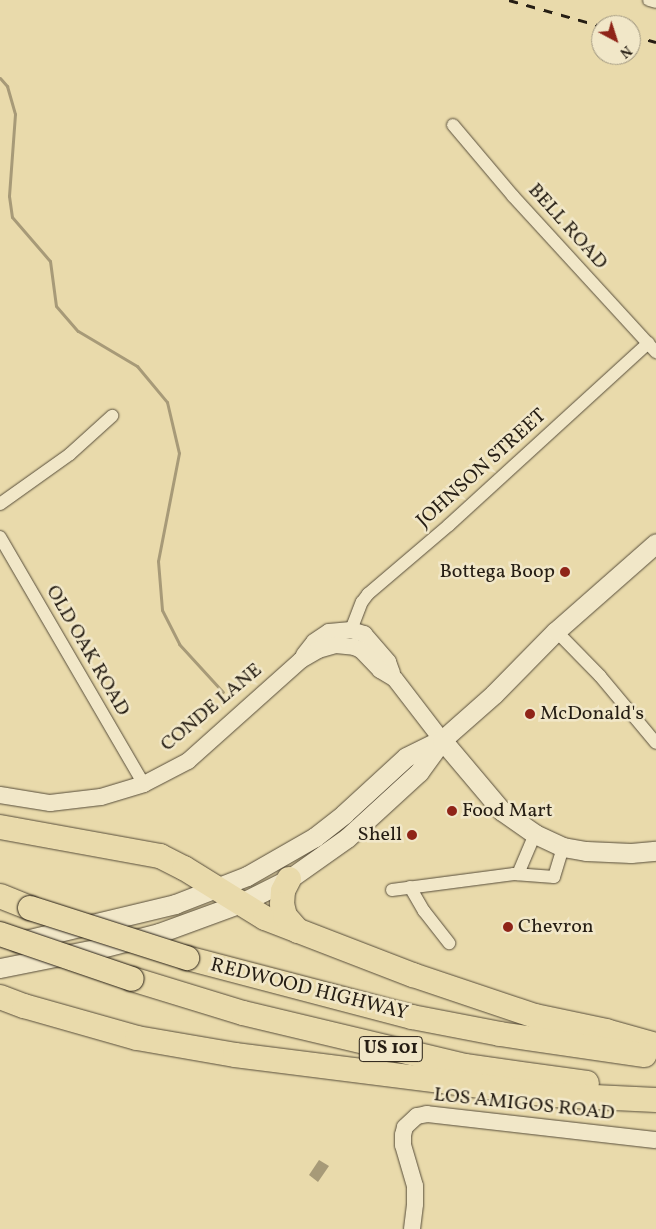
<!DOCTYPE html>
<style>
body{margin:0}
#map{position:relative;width:656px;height:1229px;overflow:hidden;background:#e9daab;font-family:Vollkorn,serif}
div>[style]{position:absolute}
.water>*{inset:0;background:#a79a78}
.stream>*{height:3px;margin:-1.5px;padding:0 1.5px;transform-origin:1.5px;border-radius:1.5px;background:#a79a78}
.roads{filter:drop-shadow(0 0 1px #574d3a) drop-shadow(0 0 1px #574d3a)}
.minor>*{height:12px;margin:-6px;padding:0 6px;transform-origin:6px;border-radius:6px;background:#f1e7c8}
.tertiary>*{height:16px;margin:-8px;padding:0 8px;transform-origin:8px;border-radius:8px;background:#f1e7c8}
.secondary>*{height:19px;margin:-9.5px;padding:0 9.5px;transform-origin:9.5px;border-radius:9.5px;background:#f1e7c8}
.motorway>*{height:24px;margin:-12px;padding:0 12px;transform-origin:12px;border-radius:12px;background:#e9daab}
.rail>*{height:3px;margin-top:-1.5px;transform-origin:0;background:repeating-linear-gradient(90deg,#261e14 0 9px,transparent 0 18px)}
.bridges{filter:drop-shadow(0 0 1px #261e14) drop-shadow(0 0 1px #261e14)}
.motorway-bridge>*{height:24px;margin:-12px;padding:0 12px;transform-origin:12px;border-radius:12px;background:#e9daab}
.dots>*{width:14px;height:14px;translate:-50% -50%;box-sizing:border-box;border:2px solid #f1e7c8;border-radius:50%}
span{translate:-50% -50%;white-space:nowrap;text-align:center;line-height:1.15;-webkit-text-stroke:5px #f1e7c8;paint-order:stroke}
.shield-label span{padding:1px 4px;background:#f1e7c8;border:1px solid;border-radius:4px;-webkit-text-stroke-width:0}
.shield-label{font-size:19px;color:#261e14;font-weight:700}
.street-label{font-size:20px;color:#261e14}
.poi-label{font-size:20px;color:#261e14}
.right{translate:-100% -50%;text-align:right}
.left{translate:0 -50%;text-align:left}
.north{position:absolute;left:591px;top:15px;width:50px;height:50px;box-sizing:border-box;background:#f1e7c8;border:1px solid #a09780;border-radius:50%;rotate:140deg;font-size:14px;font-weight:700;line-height:20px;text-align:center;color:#261e14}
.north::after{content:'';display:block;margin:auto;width:18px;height:22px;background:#8f2418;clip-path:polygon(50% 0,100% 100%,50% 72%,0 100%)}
</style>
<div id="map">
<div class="water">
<div style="clip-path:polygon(319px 1160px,329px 1166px,318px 1182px,309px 1175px)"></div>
</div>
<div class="stream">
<div style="left:0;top:78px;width:11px;rotate:49deg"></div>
<div style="left:7px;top:86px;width:29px;rotate:74deg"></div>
<div style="left:15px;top:114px;width:82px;rotate:94.2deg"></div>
<div style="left:9px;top:196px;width:21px;rotate:82deg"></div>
<div style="left:12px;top:217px;width:58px;rotate:49.2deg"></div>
<div style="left:50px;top:261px;width:45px;rotate:82.4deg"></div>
<div style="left:56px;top:306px;width:33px;rotate:49deg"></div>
<div style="left:78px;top:331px;width:69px;rotate:30.7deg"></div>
<div style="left:137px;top:366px;width:47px;rotate:50.2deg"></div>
<div style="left:167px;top:402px;width:52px;rotate:76.8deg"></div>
<div style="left:179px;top:453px;width:110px;rotate:101deg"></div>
<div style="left:158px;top:561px;width:49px;rotate:85.3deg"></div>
<div style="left:162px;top:610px;width:38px;rotate:63deg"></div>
<div style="left:179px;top:644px;width:65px;rotate:47.5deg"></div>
</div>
<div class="roads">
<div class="minor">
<div style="left:649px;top:0;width:7px;rotate:16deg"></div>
<div style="left:453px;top:125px;width:93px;rotate:49.8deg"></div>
<div style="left:513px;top:196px;width:212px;rotate:47.5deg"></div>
<div style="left:0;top:504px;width:86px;rotate:-35.5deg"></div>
<div style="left:70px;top:454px;width:57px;rotate:-42.1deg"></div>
<div style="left:0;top:537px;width:286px;rotate:59.8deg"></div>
<div style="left:351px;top:630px;width:30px;rotate:-69deg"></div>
<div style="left:362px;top:602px;width:10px;rotate:-53deg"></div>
<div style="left:368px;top:594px;width:106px;rotate:-40.4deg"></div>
<div style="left:449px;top:525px;width:270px;rotate:-42.4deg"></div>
<div style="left:556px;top:631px;width:63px;rotate:45.6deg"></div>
<div style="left:600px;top:676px;width:87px;rotate:50.1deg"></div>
<div style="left:518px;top:874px;width:43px;rotate:-67deg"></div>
<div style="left:410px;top:887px;width:28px;rotate:60deg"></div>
<div style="left:424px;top:911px;width:41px;rotate:52deg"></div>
<div style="left:392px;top:890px;width:123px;rotate:-7.5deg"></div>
<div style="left:514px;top:874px;width:40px;rotate:4.3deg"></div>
<div style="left:554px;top:877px;width:31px;rotate:-73deg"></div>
</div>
<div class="tertiary">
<div style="left:304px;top:655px;width:16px;rotate:-52deg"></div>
<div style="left:314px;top:642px;width:18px;rotate:-34deg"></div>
<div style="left:329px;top:632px;width:22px;rotate:-5deg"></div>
<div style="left:351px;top:630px;width:14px;rotate:17deg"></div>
<div style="left:364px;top:634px;width:37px;rotate:49deg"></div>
<div style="left:388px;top:662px;width:12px;rotate:70deg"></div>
<div style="left:0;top:795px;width:51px;rotate:9.1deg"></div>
<div style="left:50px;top:803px;width:51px;rotate:-6.7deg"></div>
<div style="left:101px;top:797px;width:45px;rotate:-16.8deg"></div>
<div style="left:144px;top:784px;width:50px;rotate:-27.6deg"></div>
<div style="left:188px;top:761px;width:152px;rotate:-41.8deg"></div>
<div style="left:301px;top:660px;width:20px;rotate:-30deg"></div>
<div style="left:318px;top:650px;width:19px;rotate:-16deg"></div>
<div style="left:336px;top:645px;width:18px;rotate:6deg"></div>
<div style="left:354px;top:647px;width:8px;rotate:23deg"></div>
<div style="left:361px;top:650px;width:28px;rotate:46deg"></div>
<div style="left:380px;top:670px;width:17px;rotate:31deg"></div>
<div style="left:395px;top:679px;width:77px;rotate:52.4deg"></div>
<div style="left:412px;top:1229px;width:25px;rotate:-83deg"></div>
<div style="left:415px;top:1204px;width:18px;rotate:-90deg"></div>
<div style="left:415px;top:1186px;width:43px;rotate:-106.3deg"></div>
<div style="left:403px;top:1145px;width:10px;rotate:-90deg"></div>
<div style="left:403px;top:1135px;width:8px;rotate:-76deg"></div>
<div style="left:405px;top:1127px;width:16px;rotate:-43deg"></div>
<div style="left:417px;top:1116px;width:10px;rotate:-11deg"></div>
<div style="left:427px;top:1114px;width:230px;rotate:6.5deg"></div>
</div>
<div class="secondary">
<div style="left:442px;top:740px;width:93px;rotate:49.8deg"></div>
<div style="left:502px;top:811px;width:40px;rotate:34.9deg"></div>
<div style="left:535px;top:834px;width:31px;rotate:25deg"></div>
<div style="left:563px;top:847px;width:23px;rotate:10deg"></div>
<div style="left:586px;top:851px;width:45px;rotate:2.5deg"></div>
<div style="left:631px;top:853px;width:25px;rotate:-5deg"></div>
<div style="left:17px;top:942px;width:163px;rotate:-13.5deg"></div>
<div style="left:175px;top:904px;width:77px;rotate:-21.3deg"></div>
<div style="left:247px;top:876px;width:78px;rotate:-29.8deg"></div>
<div style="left:315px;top:837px;width:37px;rotate:-38deg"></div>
<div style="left:344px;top:814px;width:84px;rotate:-42.6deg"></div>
<div style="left:406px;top:757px;width:39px;rotate:-26deg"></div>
<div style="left:0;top:968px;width:107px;rotate:-11.3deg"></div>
<div style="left:105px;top:947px;width:56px;rotate:-14.5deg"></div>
<div style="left:159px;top:933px;width:87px;rotate:-20.1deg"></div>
<div style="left:241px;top:903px;width:54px;rotate:-26.6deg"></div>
<div style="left:289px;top:879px;width:71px;rotate:-35.3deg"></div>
<div style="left:347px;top:838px;width:98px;rotate:-42.5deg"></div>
<div style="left:419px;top:772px;width:39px;rotate:-54deg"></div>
<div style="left:442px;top:740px;width:69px;rotate:-41.5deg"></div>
<div style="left:494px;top:694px;width:88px;rotate:-45.5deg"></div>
<div style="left:556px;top:631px;width:133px;rotate:-41.3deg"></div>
</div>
<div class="motorway">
<div style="left:0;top:827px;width:163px;rotate:10.3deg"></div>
<div style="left:160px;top:856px;width:27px;rotate:27deg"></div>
<div style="left:184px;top:868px;width:95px;rotate:31.7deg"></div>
<div style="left:265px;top:918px;width:159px;rotate:21.1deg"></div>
<div style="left:413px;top:975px;width:129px;rotate:18.6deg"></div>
<div style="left:535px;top:1016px;width:73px;rotate:11.9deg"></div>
<div style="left:606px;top:1031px;width:52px;rotate:15.6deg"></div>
<div style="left:289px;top:879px;width:13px;rotate:117deg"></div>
<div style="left:283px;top:891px;width:13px;rotate:94deg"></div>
<div style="left:282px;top:904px;width:12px;rotate:76deg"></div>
<div style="left:285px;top:916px;width:20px;rotate:49deg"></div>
<div style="left:0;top:896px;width:32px;rotate:22deg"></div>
<div style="left:187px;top:958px;width:233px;rotate:14.7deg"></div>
<div style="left:412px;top:1017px;width:90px;rotate:10.9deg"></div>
<div style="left:500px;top:1034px;width:146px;rotate:8.3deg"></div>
<div style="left:132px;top:979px;width:116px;rotate:17deg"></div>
<div style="left:243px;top:1013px;width:228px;rotate:13.4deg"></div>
<div style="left:465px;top:1066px;width:123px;rotate:7.9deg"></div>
<div style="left:0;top:997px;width:26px;rotate:21deg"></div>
<div style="left:24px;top:1006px;width:117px;rotate:15.8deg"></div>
<div style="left:137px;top:1038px;width:99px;rotate:9.8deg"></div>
<div style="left:235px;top:1055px;width:321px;rotate:7.2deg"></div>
<div style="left:553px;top:1095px;width:103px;rotate:2.8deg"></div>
</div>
</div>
<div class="rail">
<div style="left:509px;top:0;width:96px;rotate:15.8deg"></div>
<div style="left:631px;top:35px;width:26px;rotate:16deg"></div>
</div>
<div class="bridges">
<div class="motorway-bridge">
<div style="left:30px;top:908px;width:165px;rotate:17.7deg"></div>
<div style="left:0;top:934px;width:139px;rotate:18.8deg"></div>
</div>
</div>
<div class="dots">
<div style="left:565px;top:572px;background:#8f2418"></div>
<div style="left:530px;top:714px;background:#8f2418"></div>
<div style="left:452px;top:811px;background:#8f2418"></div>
<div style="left:412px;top:835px;background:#8f2418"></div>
<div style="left:508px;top:927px;background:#8f2418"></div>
</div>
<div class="shield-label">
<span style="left:391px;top:1049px">US 101</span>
</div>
<div class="street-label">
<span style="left:567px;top:227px;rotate:48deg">BELL ROAD</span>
<span style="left:482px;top:469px;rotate:-42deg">JOHNSON STREET</span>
<span style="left:87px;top:651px;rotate:60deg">OLD OAK ROAD</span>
<span style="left:212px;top:708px;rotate:-40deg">CONDE LANE</span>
<span style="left:309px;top:990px;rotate:14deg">REDWOOD HIGHWAY</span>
<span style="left:524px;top:1105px;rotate:6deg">LOS AMIGOS ROAD</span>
</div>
<div class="poi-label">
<span class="right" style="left:555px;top:572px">Bottega Boop</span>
<span class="left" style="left:540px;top:714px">McDonald's</span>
<span class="left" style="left:462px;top:811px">Food Mart</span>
<span class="right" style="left:402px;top:835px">Shell</span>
<span class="left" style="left:518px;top:927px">Chevron</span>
</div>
<div class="north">N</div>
</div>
